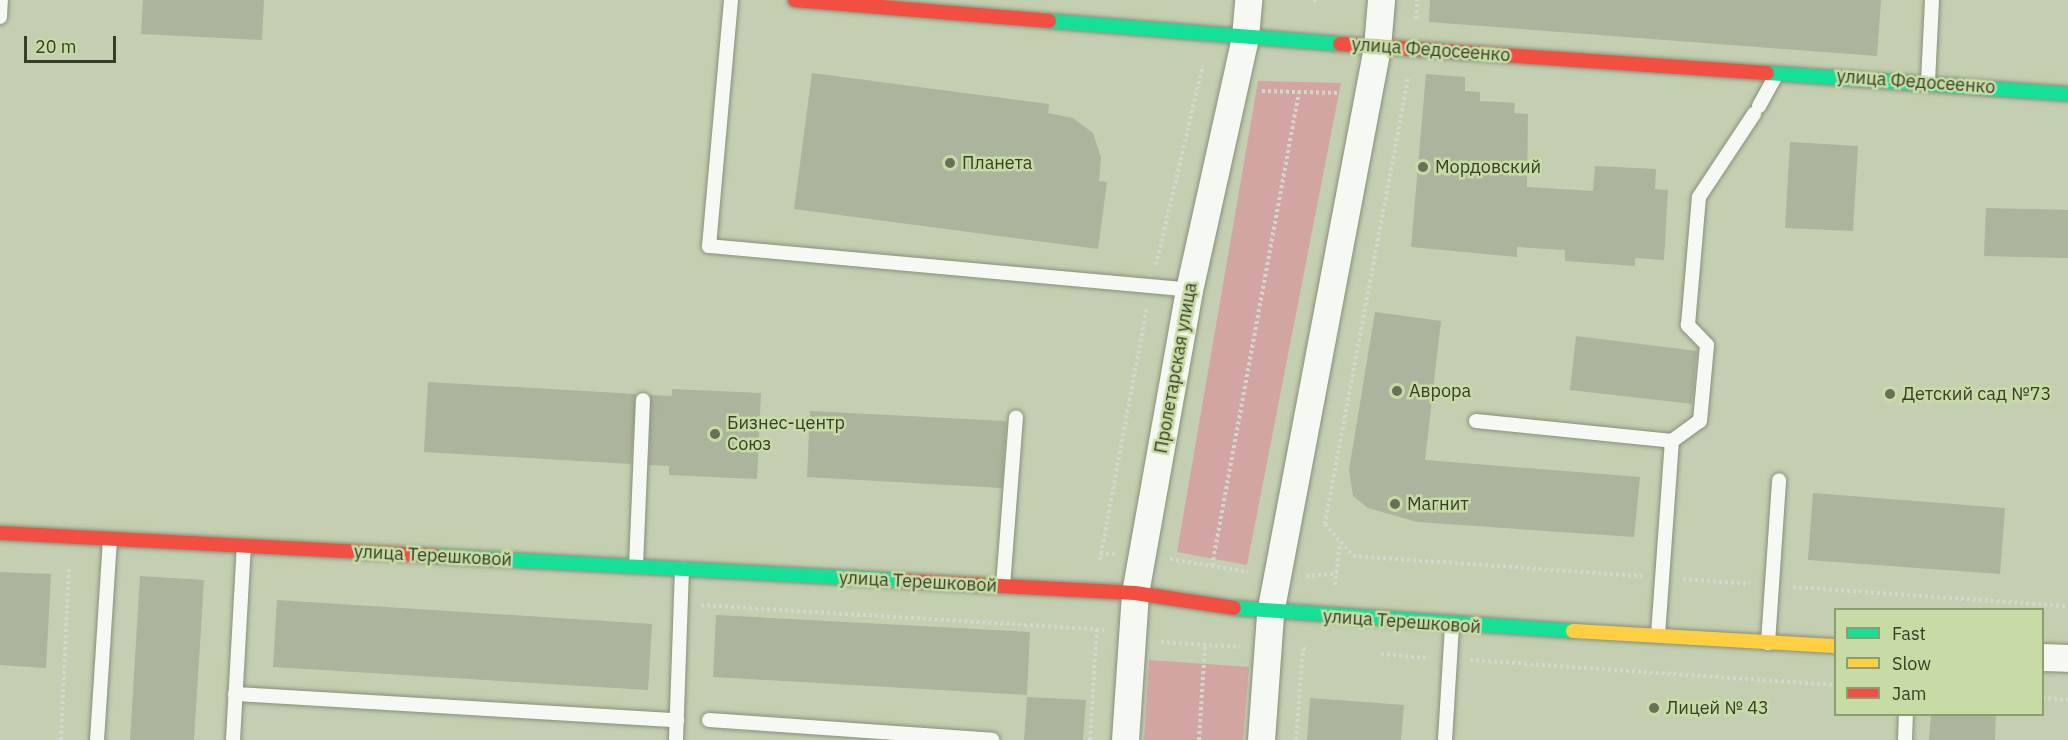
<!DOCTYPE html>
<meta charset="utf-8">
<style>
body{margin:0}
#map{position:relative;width:2068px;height:740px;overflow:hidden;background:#c4cfb1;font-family:"IBM Plex Sans",sans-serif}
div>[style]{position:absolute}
.green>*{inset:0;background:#d2a5a3}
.building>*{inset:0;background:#abb49c}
.path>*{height:4px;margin-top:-2px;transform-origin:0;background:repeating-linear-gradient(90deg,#d2d7cc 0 3px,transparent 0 6px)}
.roads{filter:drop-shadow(0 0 2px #889079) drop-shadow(0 0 2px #889079)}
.lane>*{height:14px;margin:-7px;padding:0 7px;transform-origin:7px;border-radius:7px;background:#f6f8f3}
.street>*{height:27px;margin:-13.5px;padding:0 13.5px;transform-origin:13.5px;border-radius:13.5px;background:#f6f8f3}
.fast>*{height:14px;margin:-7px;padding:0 7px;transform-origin:7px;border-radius:7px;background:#16e098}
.slow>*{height:14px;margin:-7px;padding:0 7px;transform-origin:7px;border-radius:7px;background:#ffcf43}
.jam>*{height:14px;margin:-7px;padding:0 7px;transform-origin:7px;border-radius:7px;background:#f24e42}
.dots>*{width:16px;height:16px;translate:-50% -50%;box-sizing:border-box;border:3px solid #c7dca4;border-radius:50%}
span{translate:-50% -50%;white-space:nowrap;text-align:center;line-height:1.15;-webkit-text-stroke:5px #c7dca4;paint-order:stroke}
.street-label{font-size:18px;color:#363e28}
.poi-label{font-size:18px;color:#363e28}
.left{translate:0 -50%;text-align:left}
.legend{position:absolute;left:1834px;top:608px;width:210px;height:108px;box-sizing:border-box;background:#c7dca4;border:2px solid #8d9d72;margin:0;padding:8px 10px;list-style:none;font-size:18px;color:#363e28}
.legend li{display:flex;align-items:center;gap:12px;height:30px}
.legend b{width:30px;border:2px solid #8d9d72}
.scale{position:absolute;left:24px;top:36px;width:92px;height:27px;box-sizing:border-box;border:3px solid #363e28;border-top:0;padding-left:8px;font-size:18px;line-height:21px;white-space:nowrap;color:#363e28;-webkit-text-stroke:4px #c7dca4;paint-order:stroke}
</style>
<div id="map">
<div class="green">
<div style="clip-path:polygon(1258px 81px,1341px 83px,1247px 565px,1177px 552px)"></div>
<div style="clip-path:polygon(1149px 660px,1249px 667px,1243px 740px,1144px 740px)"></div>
</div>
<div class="building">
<div style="clip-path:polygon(143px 0,264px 0,262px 40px,141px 34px)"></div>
<div style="clip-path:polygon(1430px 0,1881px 0,1877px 56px,1429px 22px)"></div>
<div style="clip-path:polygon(812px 73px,1049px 104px,1048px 113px,1073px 118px,1093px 133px,1101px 157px,1099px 181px,1107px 182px,1098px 249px,794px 209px)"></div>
<div style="clip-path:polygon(1426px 74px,1465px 77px,1465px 91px,1480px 92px,1480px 101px,1515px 103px,1514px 113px,1528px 114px,1527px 187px,1593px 191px,1595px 166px,1656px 169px,1655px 189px,1668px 190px,1664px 260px,1635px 258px,1635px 266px,1565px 261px,1565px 250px,1517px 247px,1517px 257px,1411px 247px)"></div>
<div style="clip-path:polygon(1790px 142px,1858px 146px,1853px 231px,1785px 228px)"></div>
<div style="clip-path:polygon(1986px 208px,2068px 210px,2068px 258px,1984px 256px)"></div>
<div style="clip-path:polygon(1375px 312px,1441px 321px,1425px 460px,1640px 477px,1634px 537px,1417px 522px,1368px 508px,1353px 496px,1349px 470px)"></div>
<div style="clip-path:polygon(1576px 336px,1697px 351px,1692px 404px,1570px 390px)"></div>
<div style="clip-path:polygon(428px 382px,636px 394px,631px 464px,424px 452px)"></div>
<div style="clip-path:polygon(672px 389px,761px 393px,757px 479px,669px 475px,669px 466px,649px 465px,650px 395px,672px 396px)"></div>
<div style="clip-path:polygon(810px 411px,1006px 421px,1002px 488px,807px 477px)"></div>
<div style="clip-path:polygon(1813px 493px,2005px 508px,2000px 574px,1808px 560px)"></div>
<div style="clip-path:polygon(0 572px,51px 574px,46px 668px,0 665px)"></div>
<div style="clip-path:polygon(140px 576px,204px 580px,194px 740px,130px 740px)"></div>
<div style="clip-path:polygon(277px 600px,652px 624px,648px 690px,273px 667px)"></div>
<div style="clip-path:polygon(716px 615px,1030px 632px,1027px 695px,713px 677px)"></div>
<div style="clip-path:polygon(1027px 697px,1086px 700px,1083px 740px,1024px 740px)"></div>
<div style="clip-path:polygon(1310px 698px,1404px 705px,1401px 740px,1307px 740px)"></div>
<div style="clip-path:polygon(1931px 714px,1996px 714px,1995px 740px,1929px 740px)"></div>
</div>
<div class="path">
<div style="left:1315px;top:2px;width:2px;rotate:-90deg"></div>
<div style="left:1416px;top:19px;width:19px;rotate:-87deg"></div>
<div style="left:1408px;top:79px;width:453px;rotate:100.6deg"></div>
<div style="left:1325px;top:524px;width:43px;rotate:48.8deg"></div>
<div style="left:1353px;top:556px;width:290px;rotate:4deg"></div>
<div style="left:1262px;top:91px;width:76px;rotate:1.5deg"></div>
<div style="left:1156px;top:265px;width:205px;rotate:-76.8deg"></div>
<div style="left:1100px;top:554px;width:15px"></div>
<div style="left:1170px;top:559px;width:79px;rotate:9.5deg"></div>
<div style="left:1100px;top:560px;width:257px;rotate:-79.5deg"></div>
<div style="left:1212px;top:566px;width:482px;rotate:-79.6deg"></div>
<div style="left:1306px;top:576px;width:31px;rotate:-4deg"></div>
<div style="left:1683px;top:579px;width:67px;rotate:4.3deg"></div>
<div style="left:1335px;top:585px;width:43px;rotate:-83.4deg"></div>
<div style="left:1793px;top:587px;width:276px;rotate:4deg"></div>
<div style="left:701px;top:605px;width:404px;rotate:3.5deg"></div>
<div style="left:1161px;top:642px;width:79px;rotate:3.6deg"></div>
<div style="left:1381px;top:654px;width:49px;rotate:4.7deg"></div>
<div style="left:1470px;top:660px;width:367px;rotate:3.9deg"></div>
<div style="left:2042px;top:698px;width:26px;rotate:4deg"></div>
<div style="left:61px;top:740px;width:173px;rotate:-87.4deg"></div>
<div style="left:1090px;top:740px;width:113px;rotate:-86.5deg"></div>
<div style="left:1199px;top:740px;width:95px;rotate:-86.4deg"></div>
<div style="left:1296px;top:740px;width:91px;rotate:-85.6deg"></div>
<div style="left:1303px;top:649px;width:4px"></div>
</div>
<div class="roads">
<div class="lane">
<div style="left:731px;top:0;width:247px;rotate:95.1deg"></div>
<div style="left:709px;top:246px;width:482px;rotate:5.2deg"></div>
<div style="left:0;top:17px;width:17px;rotate:-87deg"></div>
<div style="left:1928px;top:82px;width:82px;rotate:-87.2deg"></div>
<div style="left:1759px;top:106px;width:35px;rotate:-61deg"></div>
<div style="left:1476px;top:421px;width:197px;rotate:5.8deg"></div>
<div style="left:1672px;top:441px;width:34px;rotate:-36deg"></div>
<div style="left:1700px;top:421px;width:76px;rotate:-84.7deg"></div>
<div style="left:1707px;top:345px;width:28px;rotate:-134deg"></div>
<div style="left:1688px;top:325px;width:128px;rotate:-85.1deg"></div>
<div style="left:1699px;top:197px;width:100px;rotate:-56.5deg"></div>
<div style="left:636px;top:566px;width:166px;rotate:-87.6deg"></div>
<div style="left:1003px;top:586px;width:169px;rotate:-85.6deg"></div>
<div style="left:1658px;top:635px;width:195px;rotate:-85.9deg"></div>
<div style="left:1768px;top:643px;width:163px;rotate:-86.1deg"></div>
<div style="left:235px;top:694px;width:443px;rotate:3.4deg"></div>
<div style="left:709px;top:720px;width:284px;rotate:4deg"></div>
<div style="left:97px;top:740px;width:201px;rotate:-86.3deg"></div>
<div style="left:233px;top:740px;width:194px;rotate:-86.8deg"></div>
<div style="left:676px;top:740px;width:171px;rotate:-88deg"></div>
<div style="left:1445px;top:740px;width:115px;rotate:-86.5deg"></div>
<div style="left:1905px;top:740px;width:26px;rotate:-88deg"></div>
</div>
<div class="street">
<div style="left:2042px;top:657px;width:26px;rotate:2deg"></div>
<div style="left:1125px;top:740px;width:147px;rotate:-86.1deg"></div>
<div style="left:1135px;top:593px;width:308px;rotate:-79.9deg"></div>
<div style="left:1189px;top:290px;width:259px;rotate:-77.5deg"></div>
<div style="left:1245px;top:37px;width:37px;rotate:-85deg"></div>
<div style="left:1261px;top:740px;width:127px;rotate:-85.9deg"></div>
<div style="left:1270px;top:613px;width:576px;rotate:-79.29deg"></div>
<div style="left:1377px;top:47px;width:47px;rotate:-85.1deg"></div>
</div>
<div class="fast">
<div style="left:1049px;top:21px;width:292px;rotate:4.5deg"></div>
<div style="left:1767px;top:73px;width:302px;rotate:4deg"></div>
<div style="left:434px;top:556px;width:473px;rotate:3deg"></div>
<div style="left:1234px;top:608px;width:340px;rotate:3.9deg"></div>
</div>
<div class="slow">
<div style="left:1573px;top:631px;width:263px;rotate:3.3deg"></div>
</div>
<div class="jam">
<div style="left:795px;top:0;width:255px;rotate:4.7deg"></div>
<div style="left:1340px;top:44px;width:428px;rotate:3.9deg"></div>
<div style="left:0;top:533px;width:435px;rotate:3deg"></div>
<div style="left:906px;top:581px;width:229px;rotate:3deg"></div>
<div style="left:1135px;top:593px;width:100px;rotate:8.6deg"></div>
</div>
</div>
<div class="dots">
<div style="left:950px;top:163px;background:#687158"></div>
<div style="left:1423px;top:167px;background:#687158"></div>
<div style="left:1397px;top:391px;background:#687158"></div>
<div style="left:1890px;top:394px;background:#687158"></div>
<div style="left:715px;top:434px;background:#687158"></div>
<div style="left:1395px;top:504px;background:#687158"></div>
<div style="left:1654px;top:708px;background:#687158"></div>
</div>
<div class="street-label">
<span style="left:1431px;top:50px;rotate:4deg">улица Федосеенко</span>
<span style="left:1916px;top:82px;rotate:4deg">улица Федосеенко</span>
<span style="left:1176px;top:368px;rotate:-80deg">Пролетарская улица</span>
<span style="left:433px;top:556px;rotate:3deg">улица Терешковой</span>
<span style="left:918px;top:582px;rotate:3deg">улица Терешковой</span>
<span style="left:1402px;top:622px;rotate:4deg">улица Терешковой</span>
</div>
<div class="poi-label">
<span class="left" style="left:962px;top:163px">Планета</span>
<span class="left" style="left:1435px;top:167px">Мордовский</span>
<span class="left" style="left:1409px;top:391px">Аврора</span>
<span class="left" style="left:1902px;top:394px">Детский сад №73</span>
<span class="left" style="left:727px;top:434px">Бизнес-центр<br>Союз</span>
<span class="left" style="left:1407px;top:504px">Магнит</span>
<span class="left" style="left:1666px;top:708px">Лицей № 43</span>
</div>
<ul class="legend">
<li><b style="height:8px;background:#16e098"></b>Fast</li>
<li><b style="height:8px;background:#ffcf43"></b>Slow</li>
<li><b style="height:8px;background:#f24e42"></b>Jam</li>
</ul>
<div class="scale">20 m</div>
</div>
